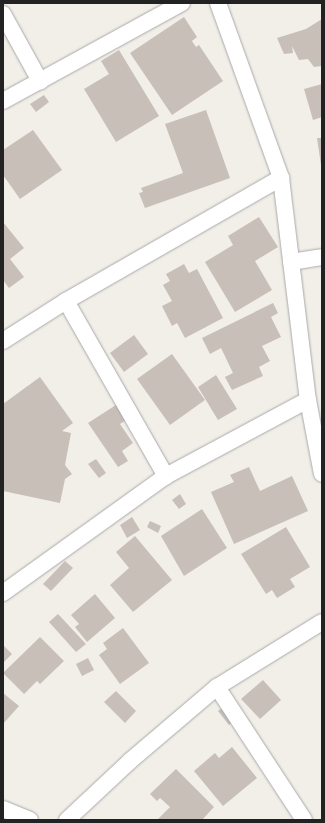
<!DOCTYPE html>
<style>
body{margin:0}
#map{position:relative;width:325px;height:823px;overflow:hidden;background:#f2efe9;font-family:"Asap Condensed",sans-serif}
div>[style]{position:absolute}
.building>*{inset:0;background:#c7bfb8}
.roads{filter:drop-shadow(0 0 1px #a9a9a9) drop-shadow(0 0 1px #a9a9a9)}
.street>*{height:16px;margin:-8px;padding:0 8px;transform-origin:8px;border-radius:8px;background:#fff}
span{translate:-50% -50%;white-space:nowrap;text-align:center;line-height:1.15;-webkit-text-stroke:3px #fff;paint-order:stroke}
.frame{position:absolute;inset:0;border:4px solid #222;pointer-events:none}
</style>
<div id="map">
<div class="building">
<div style="clip-path:polygon(184px 17px,197px 37px,192px 41px,196px 47px,199px 45px,223px 81px,172px 115px,130px 53px)"></div>
<div style="clip-path:polygon(322px 19px,322px 66px,314px 67px,308px 59px,299px 60px,292px 46px,293px 53px,284px 54px,277px 38px,306px 29px)"></div>
<div style="clip-path:polygon(119px 50px,159px 116px,116px 142px,84px 89px,109px 74px,101px 61px)"></div>
<div style="clip-path:polygon(322px 84px,322px 117px,313px 120px,304px 89px)"></div>
<div style="clip-path:polygon(44px 95px,49px 102px,36px 112px,30px 104px)"></div>
<div style="clip-path:polygon(206px 110px,230px 178px,145px 208px,139px 193px,143px 192px,141px 188px,183px 173px,165px 124px)"></div>
<div style="clip-path:polygon(33px 130px,62px 170px,20px 199px,3px 175px,3px 150px)"></div>
<div style="clip-path:polygon(317px 138px,322px 138px,322px 165px,321px 165px)"></div>
<div style="clip-path:polygon(259px 217px,278px 247px,255px 261px,272px 290px,235px 312px,205px 262px,233px 245px,228px 236px)"></div>
<div style="clip-path:polygon(3px 222px,24px 248px,10px 259px,24px 277px,9px 288px,3px 280px)"></div>
<div style="clip-path:polygon(184px 264px,189px 273px,197px 269px,223px 318px,185px 338px,177px 323px,172px 326px,162px 306px,172px 301px,163px 285px,170px 281px,166px 274px)"></div>
<div style="clip-path:polygon(273px 303px,278px 313px,271px 317px,281px 337px,262px 346px,270px 361px,259px 367px,263px 376px,232px 390px,225px 377px,233px 373px,221px 348px,210px 354px,202px 338px)"></div>
<div style="clip-path:polygon(134px 335px,148px 354px,124px 372px,110px 353px)"></div>
<div style="clip-path:polygon(172px 354px,205px 400px,170px 425px,137px 379px)"></div>
<div style="clip-path:polygon(216px 375px,237px 409px,218px 420px,198px 387px)"></div>
<div style="clip-path:polygon(40px 377px,73px 423px,62px 431px,71px 433px,65px 465px,72px 474px,65px 479px,60px 503px,3px 491px,3px 404px)"></div>
<div style="clip-path:polygon(119px 403px,129px 418px,120px 424px,133px 443px,122px 451px,128px 461px,118px 467px,88px 423px)"></div>
<div style="clip-path:polygon(96px 459px,106px 473px,99px 478px,88px 464px)"></div>
<div style="clip-path:polygon(249px 467px,260px 491px,292px 476px,308px 511px,234px 544px,211px 492px,234px 482px,230px 475px)"></div>
<div style="clip-path:polygon(180px 494px,186px 504px,179px 509px,172px 500px)"></div>
<div style="clip-path:polygon(202px 509px,227px 548px,184px 576px,161px 536px)"></div>
<div style="clip-path:polygon(132px 517px,140px 530px,127px 538px,120px 525px)"></div>
<div style="clip-path:polygon(150px 521px,161px 526px,158px 533px,147px 527px)"></div>
<div style="clip-path:polygon(286px 527px,310px 567px,290px 579px,295px 587px,277px 598px,272px 590px,266px 594px,241px 554px)"></div>
<div style="clip-path:polygon(135px 536px,172px 580px,133px 612px,110px 585px,129px 568px,116px 552px)"></div>
<div style="clip-path:polygon(65px 561px,73px 568px,51px 591px,43px 584px)"></div>
<div style="clip-path:polygon(95px 594px,115px 618px,87px 642px,75px 627px,79px 624px,71px 615px)"></div>
<div style="clip-path:polygon(58px 614px,86px 644px,76px 652px,49px 622px)"></div>
<div style="clip-path:polygon(123px 628px,149px 663px,120px 684px,99px 655px,107px 649px,103px 643px)"></div>
<div style="clip-path:polygon(40px 637px,64px 661px,40px 684px,37px 681px,24px 694px,3px 673px)"></div>
<div style="clip-path:polygon(3px 645px,12px 654px,3px 663px)"></div>
<div style="clip-path:polygon(88px 658px,94px 670px,82px 676px,76px 664px)"></div>
<div style="clip-path:polygon(263px 680px,281px 700px,260px 719px,241px 699px)"></div>
<div style="clip-path:polygon(116px 691px,136px 711px,125px 723px,104px 702px)"></div>
<div style="clip-path:polygon(3px 693px,19px 706px,3px 724px)"></div>
<div style="clip-path:polygon(226px 705px,236px 720px,229px 725px,218px 711px)"></div>
<div style="clip-path:polygon(232px 747px,257px 778px,223px 806px,194px 771px,215px 753px,219px 758px)"></div>
<div style="clip-path:polygon(176px 769px,214px 807px,202px 820px,157px 820px,170px 807px,160px 798px,157px 801px,150px 794px)"></div>
</div>
<div class="roads">
<div class="street">
<div style="left:218px;top:3px;width:186px;rotate:70.2deg"></div>
<div style="left:281px;top:178px;width:224px;rotate:83.1deg"></div>
<div style="left:308px;top:400px;width:75px;rotate:79.3deg"></div>
<div style="left:3px;top:14px;width:77px;rotate:61.1deg"></div>
<div style="left:3px;top:101px;width:204px;rotate:-28.7deg"></div>
<div style="left:291px;top:262px;width:31px;rotate:-9deg"></div>
<div style="left:66px;top:301px;width:202px;rotate:60.3deg"></div>
<div style="left:3px;top:341px;width:75px;rotate:-32.4deg"></div>
<div style="left:66px;top:301px;width:248px;rotate:-29.8deg"></div>
<div style="left:3px;top:593px;width:201px;rotate:-35.7deg"></div>
<div style="left:166px;top:476px;width:161px;rotate:-28.2deg"></div>
<div style="left:217px;top:687px;width:159px;rotate:56.8deg"></div>
<div style="left:3px;top:809px;width:29px;rotate:22deg"></div>
<div style="left:67px;top:820px;width:86px;rotate:-43.1deg"></div>
<div style="left:130px;top:761px;width:114px;rotate:-40.4deg"></div>
<div style="left:217px;top:687px;width:123px;rotate:-31.8deg"></div>
</div>
</div>
<div class="frame"></div>
</div>
